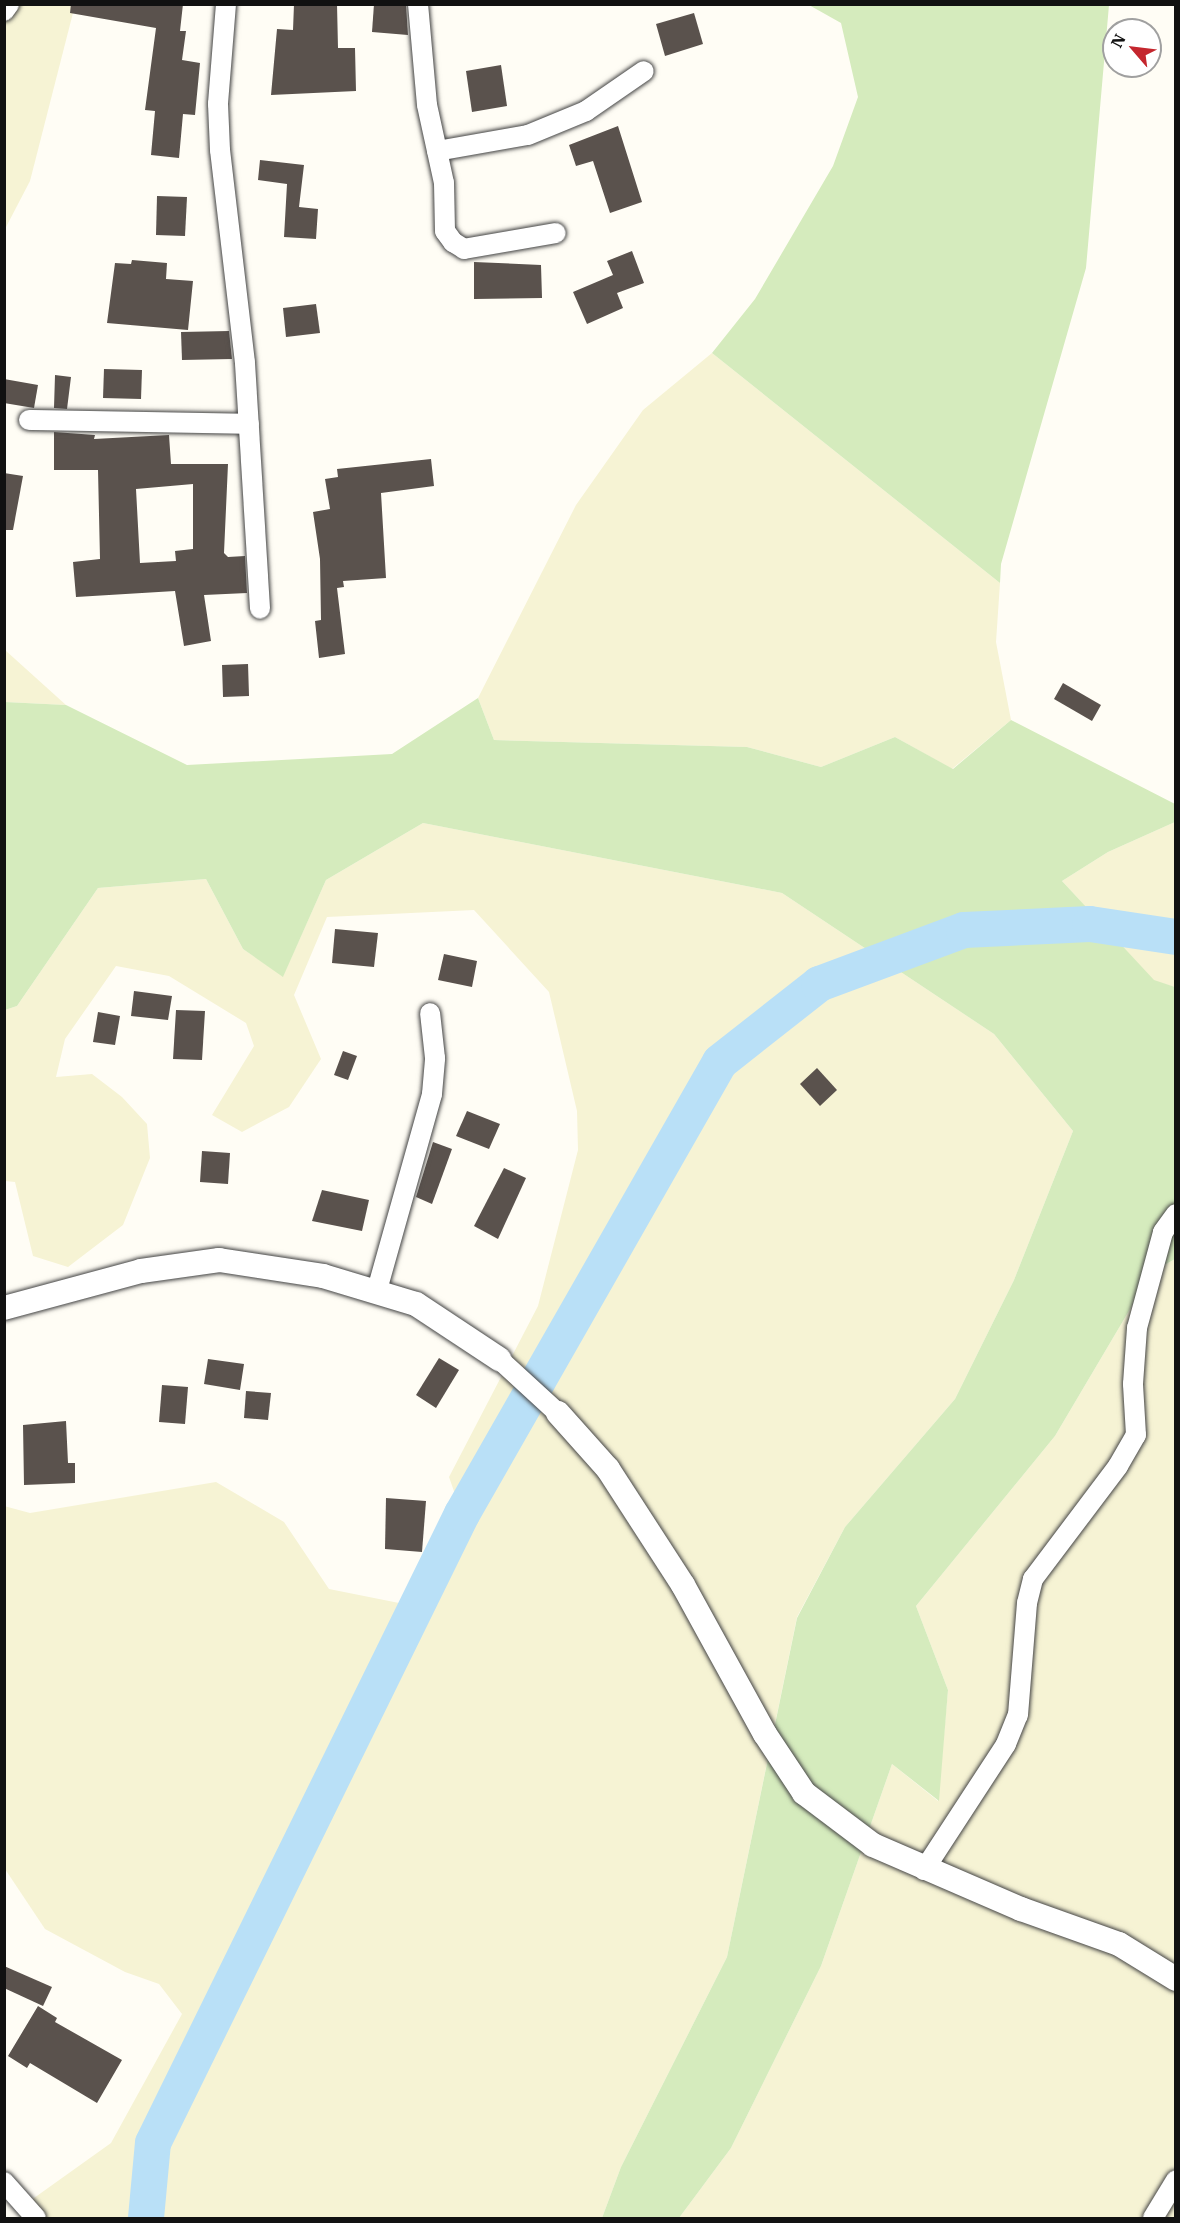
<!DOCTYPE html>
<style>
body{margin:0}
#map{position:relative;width:1180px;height:2223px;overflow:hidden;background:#fffdf5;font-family:"IBM Plex Serif",serif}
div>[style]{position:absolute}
.farmland>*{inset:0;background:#f6f3d4}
.green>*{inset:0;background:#d5ebbd}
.river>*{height:36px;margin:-18px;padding:0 18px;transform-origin:18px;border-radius:18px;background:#b9e0f7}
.building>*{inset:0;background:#5a524d}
.roads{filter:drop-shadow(0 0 2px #444) drop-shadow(0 0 2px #444)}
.minor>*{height:20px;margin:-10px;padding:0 10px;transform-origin:10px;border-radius:10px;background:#fff}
.tertiary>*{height:24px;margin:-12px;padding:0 12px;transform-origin:12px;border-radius:12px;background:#fff}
span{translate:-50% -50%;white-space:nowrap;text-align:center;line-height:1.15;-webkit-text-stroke:6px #fff;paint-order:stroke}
.frame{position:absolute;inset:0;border:6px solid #111;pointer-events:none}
.north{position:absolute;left:1102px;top:18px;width:60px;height:60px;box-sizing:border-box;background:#fff;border:2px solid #a0a0a0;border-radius:50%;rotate:298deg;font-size:16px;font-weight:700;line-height:24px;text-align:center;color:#111}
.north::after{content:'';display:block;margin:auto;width:21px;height:27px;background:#c4262e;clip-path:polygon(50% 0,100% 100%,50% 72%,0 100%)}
</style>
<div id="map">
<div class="farmland">
<div style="clip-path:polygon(5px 5px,75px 5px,30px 181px,5px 229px)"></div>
<div style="clip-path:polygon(712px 353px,1000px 583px,996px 642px,1011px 720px,952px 769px,895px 737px,821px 767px,747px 747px,494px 740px,478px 698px,576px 505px,643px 410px)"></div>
<div style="clip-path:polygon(5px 650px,66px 705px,5px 702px)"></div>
<div style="clip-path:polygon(1175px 822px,1175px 987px,1154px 981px,1062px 881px,1108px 852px)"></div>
<div style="clip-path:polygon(423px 823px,782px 893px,994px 1034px,1073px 1131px,1014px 1280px,955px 1399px,845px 1527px,797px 1617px,727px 1957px,621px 2167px,602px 2218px,18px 2218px,34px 2198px,111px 2143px,182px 2014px,159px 1984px,125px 1972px,45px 1929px,5px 1869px,4px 1506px,30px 1513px,216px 1482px,284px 1522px,329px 1589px,409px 1605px,442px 1585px,460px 1550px,462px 1514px,449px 1477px,538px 1306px,578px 1150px,577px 1111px,549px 992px,474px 910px,327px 917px,294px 995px,321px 1059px,289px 1107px,242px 1132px,212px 1115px,254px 1046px,246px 1023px,169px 976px,116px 966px,65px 1039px,56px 1077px,92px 1074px,122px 1097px,147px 1124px,150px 1158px,123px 1225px,68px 1267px,33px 1256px,15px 1182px,5px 1181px,5px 1010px,17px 1006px,98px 888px,206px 879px,243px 949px,283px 976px,326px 880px)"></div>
<div style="clip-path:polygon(1175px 1259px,1175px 2218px,679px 2218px,731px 2148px,821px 1966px,892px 1764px,938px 1801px,948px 1690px,916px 1606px,1055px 1436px,1152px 1272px)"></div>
</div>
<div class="green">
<div style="clip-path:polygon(809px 5px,1109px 5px,1086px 268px,1001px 564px,1000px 583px,712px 353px,755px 299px,833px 166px,858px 97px,841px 23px)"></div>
<div style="clip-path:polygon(478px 698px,494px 740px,747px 747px,821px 767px,895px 737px,953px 769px,1011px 720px,1175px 804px,1175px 822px,1108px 852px,1062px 881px,1154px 980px,1175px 987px,1175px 1259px,1152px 1272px,1055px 1436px,916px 1606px,948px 1690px,939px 1801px,892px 1764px,821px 1966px,731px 2148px,679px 2218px,602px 2218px,621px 2167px,727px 1957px,797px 1618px,845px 1527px,955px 1399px,1014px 1280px,1073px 1131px,994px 1034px,782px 893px,423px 823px,326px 880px,283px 977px,243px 949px,206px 879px,98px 888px,17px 1006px,5px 1010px,5px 702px,66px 705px,187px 765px,392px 754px)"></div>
</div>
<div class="river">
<div style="left:146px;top:2218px;width:75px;rotate:-84.7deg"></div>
<div style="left:153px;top:2143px;width:701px;rotate:-63.84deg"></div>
<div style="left:462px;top:1514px;width:520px;rotate:-60.28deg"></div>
<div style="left:720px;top:1062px;width:126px;rotate:-38.2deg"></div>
<div style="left:819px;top:984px;width:155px;rotate:-20.4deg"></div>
<div style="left:964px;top:930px;width:126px;rotate:-2.7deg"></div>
<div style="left:1090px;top:924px;width:87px;rotate:8.6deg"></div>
</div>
<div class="building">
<div style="clip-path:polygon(71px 4px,183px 4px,180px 31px,186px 31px,182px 60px,200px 63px,195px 115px,183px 114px,179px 158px,151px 155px,155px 111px,145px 110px,156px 28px,70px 13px)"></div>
<div style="clip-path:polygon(294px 4px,337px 4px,338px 48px,355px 48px,356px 91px,271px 95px,277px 29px,293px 30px)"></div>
<div style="clip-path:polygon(374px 4px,406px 5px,408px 35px,372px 32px)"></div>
<div style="clip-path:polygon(694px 13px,703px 44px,665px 56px,656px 24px)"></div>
<div style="clip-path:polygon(501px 65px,507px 106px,472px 112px,466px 71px)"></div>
<div style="clip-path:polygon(618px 126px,642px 202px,610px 213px,593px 161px,576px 166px,569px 145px)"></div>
<div style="clip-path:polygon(260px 160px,304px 165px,299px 207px,318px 209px,316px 239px,284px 237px,287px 184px,258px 180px)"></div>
<div style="clip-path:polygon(157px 196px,187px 197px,185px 236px,156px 235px)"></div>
<div style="clip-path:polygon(632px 251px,644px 283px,617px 293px,623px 308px,587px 324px,573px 292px,613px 275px,607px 261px)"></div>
<div style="clip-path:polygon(132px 260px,167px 263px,166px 279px,193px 281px,188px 330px,107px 323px,115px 263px,131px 264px)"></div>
<div style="clip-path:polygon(474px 262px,541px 265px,542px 298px,474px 299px)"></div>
<div style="clip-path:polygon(316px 304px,320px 333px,286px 337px,283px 308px)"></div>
<div style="clip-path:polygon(229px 331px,232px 359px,182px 360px,181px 332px)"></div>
<div style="clip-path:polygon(104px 369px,142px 370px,141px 399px,103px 398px)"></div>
<div style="clip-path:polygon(55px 375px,71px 377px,67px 409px,54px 408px)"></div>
<div style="clip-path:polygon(4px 379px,38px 385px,34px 408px,4px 403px)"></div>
<div style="clip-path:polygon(evenodd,54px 432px,95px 435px,94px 439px,169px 435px,171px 464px,228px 464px,224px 553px,228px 557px,245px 556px,247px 593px,204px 595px,211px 641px,184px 646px,175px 591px,76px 597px,73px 562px,100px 559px,98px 470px,54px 470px,54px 432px,193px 484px,193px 549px,175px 551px,176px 561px,140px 563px,136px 489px,193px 484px)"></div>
<div style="clip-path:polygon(431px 459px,434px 486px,381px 493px,386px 578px,343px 581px,344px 587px,337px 588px,345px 654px,319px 658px,315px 621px,321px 620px,320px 559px,313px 512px,330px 509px,325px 479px,338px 477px,337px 469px)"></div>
<div style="clip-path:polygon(4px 473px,23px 476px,13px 530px,4px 530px)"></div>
<div style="clip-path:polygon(248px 664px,249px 696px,223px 697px,222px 665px)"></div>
<div style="clip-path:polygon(1063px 683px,1101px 705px,1092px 721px,1054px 699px)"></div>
<div style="clip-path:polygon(335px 929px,378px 933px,374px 967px,332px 963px)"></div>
<div style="clip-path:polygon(444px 954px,477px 961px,472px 987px,438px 980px)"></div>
<div style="clip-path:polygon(134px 991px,172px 996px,168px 1020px,131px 1016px)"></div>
<div style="clip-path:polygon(176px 1010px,205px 1011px,202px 1060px,173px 1059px)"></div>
<div style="clip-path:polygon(98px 1012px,120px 1016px,115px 1045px,93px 1042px)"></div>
<div style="clip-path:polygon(343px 1051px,357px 1056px,348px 1080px,334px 1075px)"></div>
<div style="clip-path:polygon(817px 1068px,837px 1090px,820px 1106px,800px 1084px)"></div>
<div style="clip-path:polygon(467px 1111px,500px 1124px,489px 1149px,456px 1136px)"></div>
<div style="clip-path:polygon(433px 1142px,452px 1149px,432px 1204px,416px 1197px)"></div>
<div style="clip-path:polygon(202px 1151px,230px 1153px,228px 1184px,200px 1182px)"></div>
<div style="clip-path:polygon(504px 1168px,526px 1178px,498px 1239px,474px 1226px)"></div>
<div style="clip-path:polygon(322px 1190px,369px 1200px,362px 1231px,312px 1221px)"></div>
<div style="clip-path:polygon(439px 1358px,459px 1370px,436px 1408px,416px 1395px)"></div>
<div style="clip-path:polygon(208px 1359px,244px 1364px,240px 1390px,204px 1384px)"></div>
<div style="clip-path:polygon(162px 1385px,188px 1387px,185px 1424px,159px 1422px)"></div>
<div style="clip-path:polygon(246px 1391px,271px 1393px,268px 1420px,244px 1418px)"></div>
<div style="clip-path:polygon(66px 1421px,68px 1463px,75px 1463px,75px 1483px,24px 1485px,23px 1425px)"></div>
<div style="clip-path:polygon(386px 1498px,426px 1501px,422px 1552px,385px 1549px)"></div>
<div style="clip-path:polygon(4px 1966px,52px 1987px,43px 2006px,4px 1988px)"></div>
<div style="clip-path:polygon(38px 2006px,57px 2018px,55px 2022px,122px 2060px,97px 2103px,30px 2063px,27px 2068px,8px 2056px)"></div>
</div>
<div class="roads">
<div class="minor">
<div style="left:226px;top:4px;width:100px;rotate:94.6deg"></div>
<div style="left:218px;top:104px;width:46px;rotate:87.5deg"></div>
<div style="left:220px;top:150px;width:214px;rotate:83.3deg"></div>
<div style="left:245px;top:363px;width:246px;rotate:86.5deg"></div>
<div style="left:418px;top:4px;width:101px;rotate:84.9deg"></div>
<div style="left:427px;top:105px;width:80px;rotate:77.7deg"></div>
<div style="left:444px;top:183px;width:48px;rotate:88.8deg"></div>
<div style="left:445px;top:231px;width:14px;rotate:54deg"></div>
<div style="left:453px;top:242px;width:13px;rotate:32deg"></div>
<div style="left:464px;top:249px;width:93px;rotate:-9.9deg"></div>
<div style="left:4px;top:11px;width:9px;rotate:-54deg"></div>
<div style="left:437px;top:151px;width:92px;rotate:-10deg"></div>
<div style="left:528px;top:135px;width:63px;rotate:-22.5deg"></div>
<div style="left:586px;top:111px;width:70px;rotate:-34.6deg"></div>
<div style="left:29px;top:420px;width:220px;rotate:1deg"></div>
<div style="left:377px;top:1290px;width:204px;rotate:-74.3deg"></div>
<div style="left:432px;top:1094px;width:36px;rotate:-85deg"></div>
<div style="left:435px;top:1058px;width:45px;rotate:-96.3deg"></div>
<div style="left:499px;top:1359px;width:80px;rotate:42.5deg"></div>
<div style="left:924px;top:1870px;width:150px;rotate:-56.9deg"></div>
<div style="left:1006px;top:1744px;width:31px;rotate:-68deg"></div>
<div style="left:1018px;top:1715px;width:112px;rotate:-85.4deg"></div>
<div style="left:1027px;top:1603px;width:25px;rotate:-76deg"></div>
<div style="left:1033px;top:1579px;width:141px;rotate:-53deg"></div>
<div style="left:1118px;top:1466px;width:36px;rotate:-60deg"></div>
<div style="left:1136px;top:1435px;width:51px;rotate:-93.4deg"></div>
<div style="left:1133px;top:1384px;width:56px;rotate:-85.9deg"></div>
<div style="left:1137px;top:1328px;width:99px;rotate:-74.8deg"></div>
<div style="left:1163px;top:1232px;width:22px;rotate:-54deg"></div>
<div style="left:4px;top:2182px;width:48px;rotate:48.4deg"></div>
<div style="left:1153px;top:2218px;width:44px;rotate:-58.8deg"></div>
</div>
<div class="tertiary">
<div style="left:4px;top:1308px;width:142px;rotate:-15.1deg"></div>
<div style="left:141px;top:1271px;width:79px;rotate:-8deg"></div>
<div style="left:219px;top:1260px;width:105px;rotate:8.7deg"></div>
<div style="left:323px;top:1276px;width:97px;rotate:16.8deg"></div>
<div style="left:416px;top:1304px;width:100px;rotate:33.5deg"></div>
<div style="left:558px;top:1413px;width:75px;rotate:48.2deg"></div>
<div style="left:608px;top:1469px;width:138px;rotate:57.1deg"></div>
<div style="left:683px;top:1585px;width:170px;rotate:61.2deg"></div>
<div style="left:765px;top:1734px;width:71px;rotate:56.5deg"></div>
<div style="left:804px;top:1793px;width:86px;rotate:37deg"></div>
<div style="left:873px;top:1845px;width:161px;rotate:23.4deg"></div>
<div style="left:1021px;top:1909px;width:104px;rotate:19.7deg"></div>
<div style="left:1119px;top:1944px;width:67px;rotate:31.6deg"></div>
</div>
</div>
<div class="frame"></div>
<div class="north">N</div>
</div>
